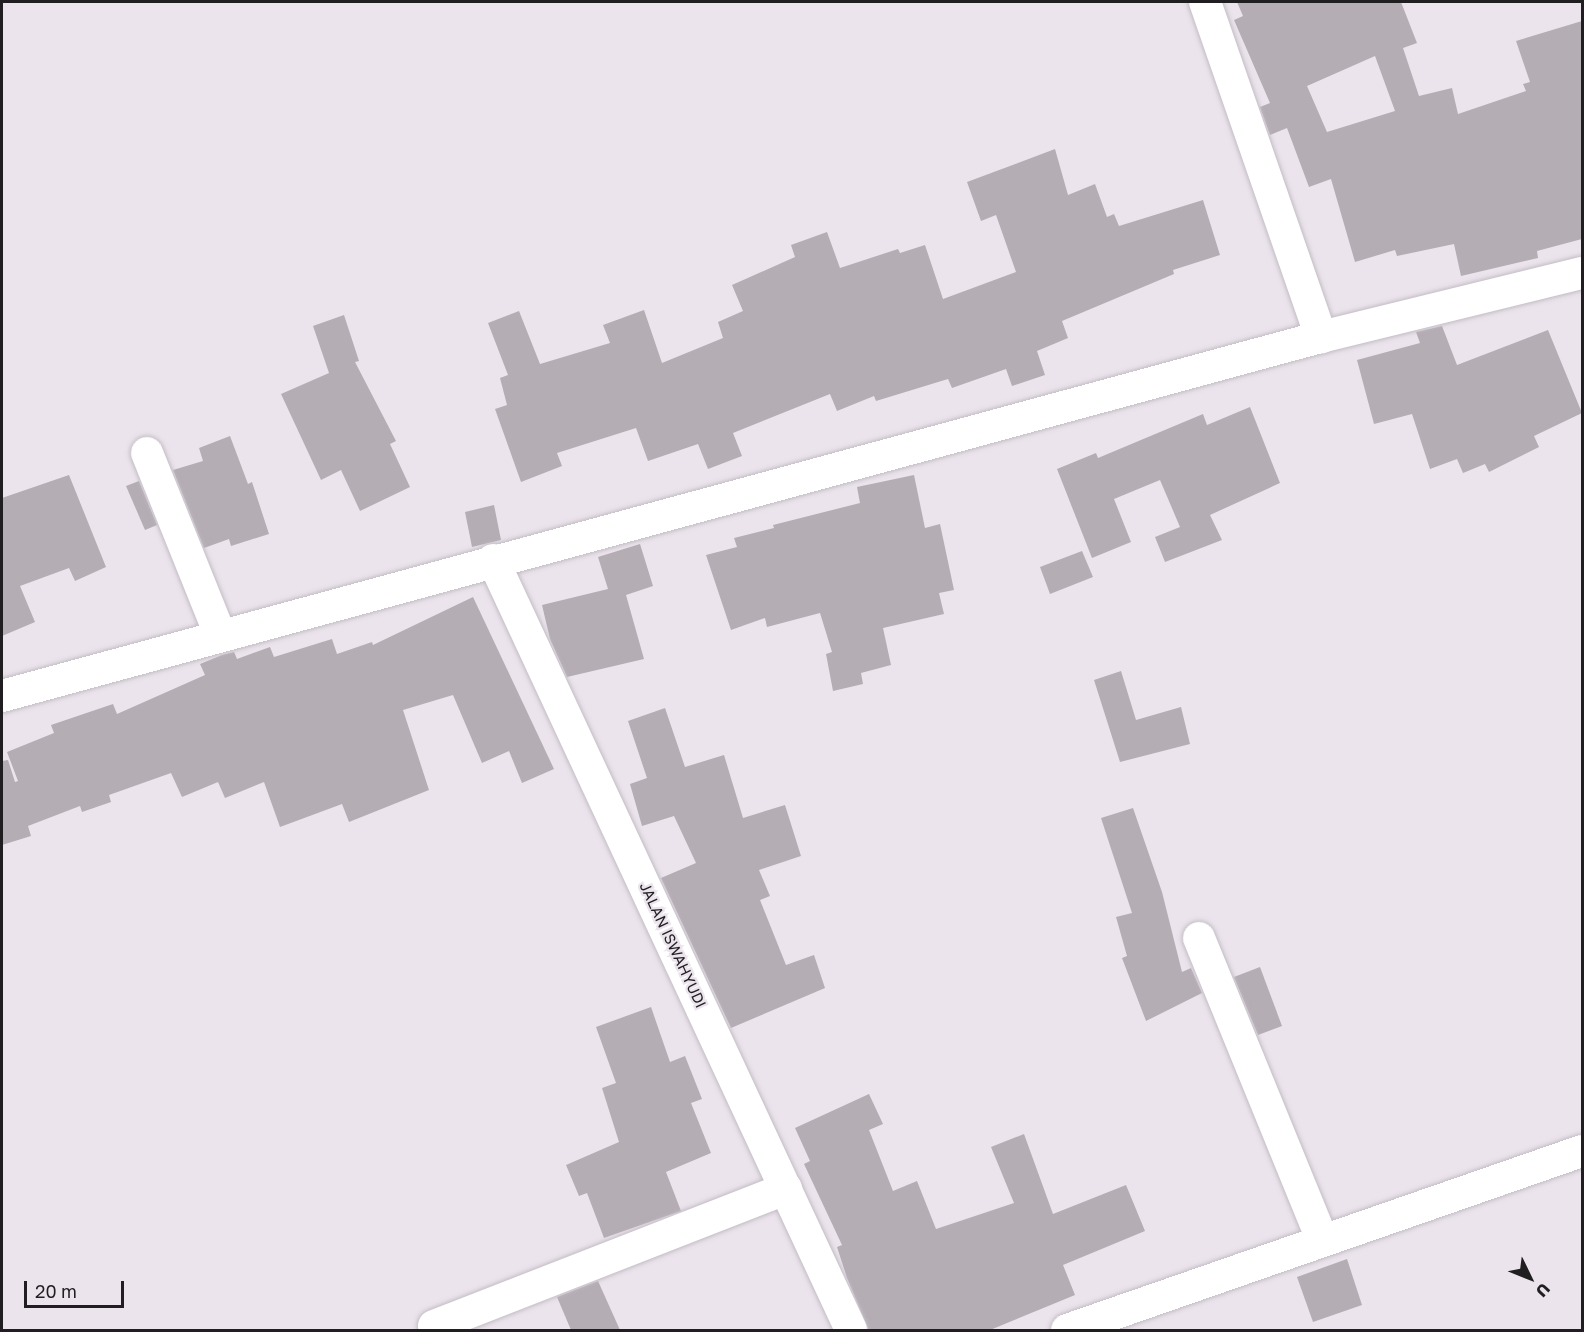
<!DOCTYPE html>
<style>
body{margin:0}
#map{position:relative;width:1584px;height:1332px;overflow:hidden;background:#ebe4ec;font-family:"Golos Text",sans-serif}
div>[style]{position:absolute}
.building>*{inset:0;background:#b4adb4}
.roads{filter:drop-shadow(0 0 2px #c3bcc4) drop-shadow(0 0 2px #c3bcc4)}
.street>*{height:32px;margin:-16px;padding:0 16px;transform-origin:16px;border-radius:16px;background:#fff}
span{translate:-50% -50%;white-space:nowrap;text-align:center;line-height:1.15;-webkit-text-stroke:4.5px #ebe4ec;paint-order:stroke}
.street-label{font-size:15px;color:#201e21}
.frame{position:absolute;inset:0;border:3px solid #201e21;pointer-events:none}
.north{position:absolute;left:1500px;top:1248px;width:60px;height:60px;-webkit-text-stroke:4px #ebe4ec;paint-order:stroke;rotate:133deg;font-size:16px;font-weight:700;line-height:24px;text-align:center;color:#201e21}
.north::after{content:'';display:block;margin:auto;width:21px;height:27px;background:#201e21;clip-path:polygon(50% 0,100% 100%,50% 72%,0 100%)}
.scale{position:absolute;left:24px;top:1281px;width:100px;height:27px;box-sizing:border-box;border:3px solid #201e21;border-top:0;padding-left:8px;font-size:18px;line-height:21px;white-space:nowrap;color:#201e21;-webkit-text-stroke:4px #ebe4ec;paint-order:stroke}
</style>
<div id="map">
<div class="building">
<div style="clip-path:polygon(evenodd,1237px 2px,1401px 2px,1417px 43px,1403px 48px,1419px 96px,1452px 88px,1458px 114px,1526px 91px,1523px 84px,1530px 82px,1516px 41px,1582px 21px,1582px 239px,1537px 251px,1538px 258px,1461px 276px,1454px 244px,1397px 256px,1395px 250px,1355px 262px,1331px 179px,1309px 187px,1287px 128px,1270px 135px,1260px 107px,1270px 103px,1234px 20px,1243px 16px,1237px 2px,1375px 56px,1395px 111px,1327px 132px,1307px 86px,1375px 56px)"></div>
<div style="clip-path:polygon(1055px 149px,1068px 195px,1095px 184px,1107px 217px,1114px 214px,1119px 226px,1203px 200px,1220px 255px,1173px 270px,1174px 274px,1062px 321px,1068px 338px,1037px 351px,1045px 375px,1012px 386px,1006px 369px,952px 388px,948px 379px,876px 401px,874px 396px,837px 411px,830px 394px,733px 433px,742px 456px,708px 469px,698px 444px,648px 461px,636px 428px,557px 453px,562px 466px,521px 482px,495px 409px,507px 405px,500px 378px,508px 375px,488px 323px,519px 311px,540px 364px,610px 343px,603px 325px,644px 310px,662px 363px,723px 338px,718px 322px,743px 311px,732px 285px,795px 257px,791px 245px,827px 232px,840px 268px,898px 249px,900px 253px,925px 245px,943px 299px,1016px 272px,996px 215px,981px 221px,967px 182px)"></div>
<div style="clip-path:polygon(344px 315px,359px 361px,355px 362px,396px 441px,390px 444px,410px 487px,360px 511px,341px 470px,321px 480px,281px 394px,329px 373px,313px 326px)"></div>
<div style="clip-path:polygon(1442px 326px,1457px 365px,1548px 330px,1582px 413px,1534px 436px,1539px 447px,1489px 472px,1485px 464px,1463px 473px,1457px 459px,1430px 469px,1412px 414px,1374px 424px,1357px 360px,1420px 343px,1416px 332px)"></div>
<div style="clip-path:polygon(1250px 407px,1280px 483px,1210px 515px,1222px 540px,1165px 562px,1155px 537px,1180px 527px,1160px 480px,1114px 499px,1131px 542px,1092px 558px,1057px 469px,1096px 453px,1098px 458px,1203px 414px,1207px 425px)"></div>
<div style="clip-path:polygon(230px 436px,248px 484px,252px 482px,269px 534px,231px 546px,229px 539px,204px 548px,173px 470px,203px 461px,199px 448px)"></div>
<div style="clip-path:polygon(69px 475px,106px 567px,75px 581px,69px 568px,20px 586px,35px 622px,2px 636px,2px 498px)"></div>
<div style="clip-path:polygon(914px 475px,925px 528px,940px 524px,954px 590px,939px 593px,944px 614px,883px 628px,891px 665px,861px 673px,863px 684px,833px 691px,826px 654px,832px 652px,820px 613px,767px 627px,765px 618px,731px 630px,706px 555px,737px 547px,734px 538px,774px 528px,773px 525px,860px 503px,857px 487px)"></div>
<div style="clip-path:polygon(139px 481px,157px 525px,145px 530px,126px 486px)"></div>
<div style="clip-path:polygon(494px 505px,501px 540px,472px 547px,465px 512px)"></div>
<div style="clip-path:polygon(640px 544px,653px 586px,626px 595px,644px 659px,567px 677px,550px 639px,542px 605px,608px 589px,598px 557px)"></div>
<div style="clip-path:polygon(1082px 551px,1093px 577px,1050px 594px,1040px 567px)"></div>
<div style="clip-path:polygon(473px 597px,554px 769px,522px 783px,509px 751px,482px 763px,453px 695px,403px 710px,429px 790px,349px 822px,342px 804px,280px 827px,264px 782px,225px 798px,218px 782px,182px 797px,171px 773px,109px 795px,111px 802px,82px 812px,80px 806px,28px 826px,31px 836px,2px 845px,2px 761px,8px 760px,15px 782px,18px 781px,7px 752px,54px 733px,51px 725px,113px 704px,117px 714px,205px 675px,200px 664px,222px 655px,234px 652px,237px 659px,270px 647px,274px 657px,332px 639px,337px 654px,372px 642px,373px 645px)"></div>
<div style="clip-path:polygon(1121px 671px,1136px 720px,1181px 707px,1190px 744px,1120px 762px,1094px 680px)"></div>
<div style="clip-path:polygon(665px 708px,685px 767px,724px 755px,743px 818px,785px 805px,801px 856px,759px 870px,770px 896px,760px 900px,786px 965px,814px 955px,825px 988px,731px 1028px,661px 878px,696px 863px,674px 816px,642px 826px,630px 784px,647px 778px,628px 721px)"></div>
<div style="clip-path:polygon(1133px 808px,1162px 892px,1182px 972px,1191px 968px,1202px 993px,1146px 1021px,1122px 958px,1127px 956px,1116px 917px,1132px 913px,1101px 818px)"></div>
<div style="clip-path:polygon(1260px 967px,1282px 1026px,1258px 1035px,1234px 977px)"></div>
<div style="clip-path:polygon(651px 1007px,670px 1062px,685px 1056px,702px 1099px,691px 1103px,711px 1153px,666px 1172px,681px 1211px,604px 1238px,587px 1193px,579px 1196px,566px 1165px,619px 1142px,602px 1088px,616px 1083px,596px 1027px)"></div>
<div style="clip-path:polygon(869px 1094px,883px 1124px,869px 1130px,893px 1191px,917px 1181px,936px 1229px,1014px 1203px,991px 1147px,1024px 1134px,1053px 1214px,1126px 1185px,1145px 1231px,1063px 1265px,1075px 1295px,990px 1330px,869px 1330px,847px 1278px,837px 1247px,842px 1245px,804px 1164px,810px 1161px,795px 1128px)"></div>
<div style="clip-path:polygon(1347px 1259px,1362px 1305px,1313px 1322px,1297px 1277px)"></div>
<div style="clip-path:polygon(598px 1281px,620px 1330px,571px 1330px,557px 1297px)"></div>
</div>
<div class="roads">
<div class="street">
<div style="left:1205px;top:2px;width:355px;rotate:70.9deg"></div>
<div style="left:147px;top:453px;width:196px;rotate:68.1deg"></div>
<div style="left:493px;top:560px;width:849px;rotate:65.06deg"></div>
<div style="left:2px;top:696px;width:1367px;rotate:-15.23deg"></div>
<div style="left:1321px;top:337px;width:269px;rotate:-13.8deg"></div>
<div style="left:1199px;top:938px;width:326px;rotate:67.8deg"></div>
<div style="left:434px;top:1326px;width:378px;rotate:-21.3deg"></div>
<div style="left:1067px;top:1330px;width:545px;rotate:-19.17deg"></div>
</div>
</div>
<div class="street-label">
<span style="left:673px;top:945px;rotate:65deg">JALAN ISWAHYUDI</span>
</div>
<div class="frame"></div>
<div class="north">U</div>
<div class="scale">20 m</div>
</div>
